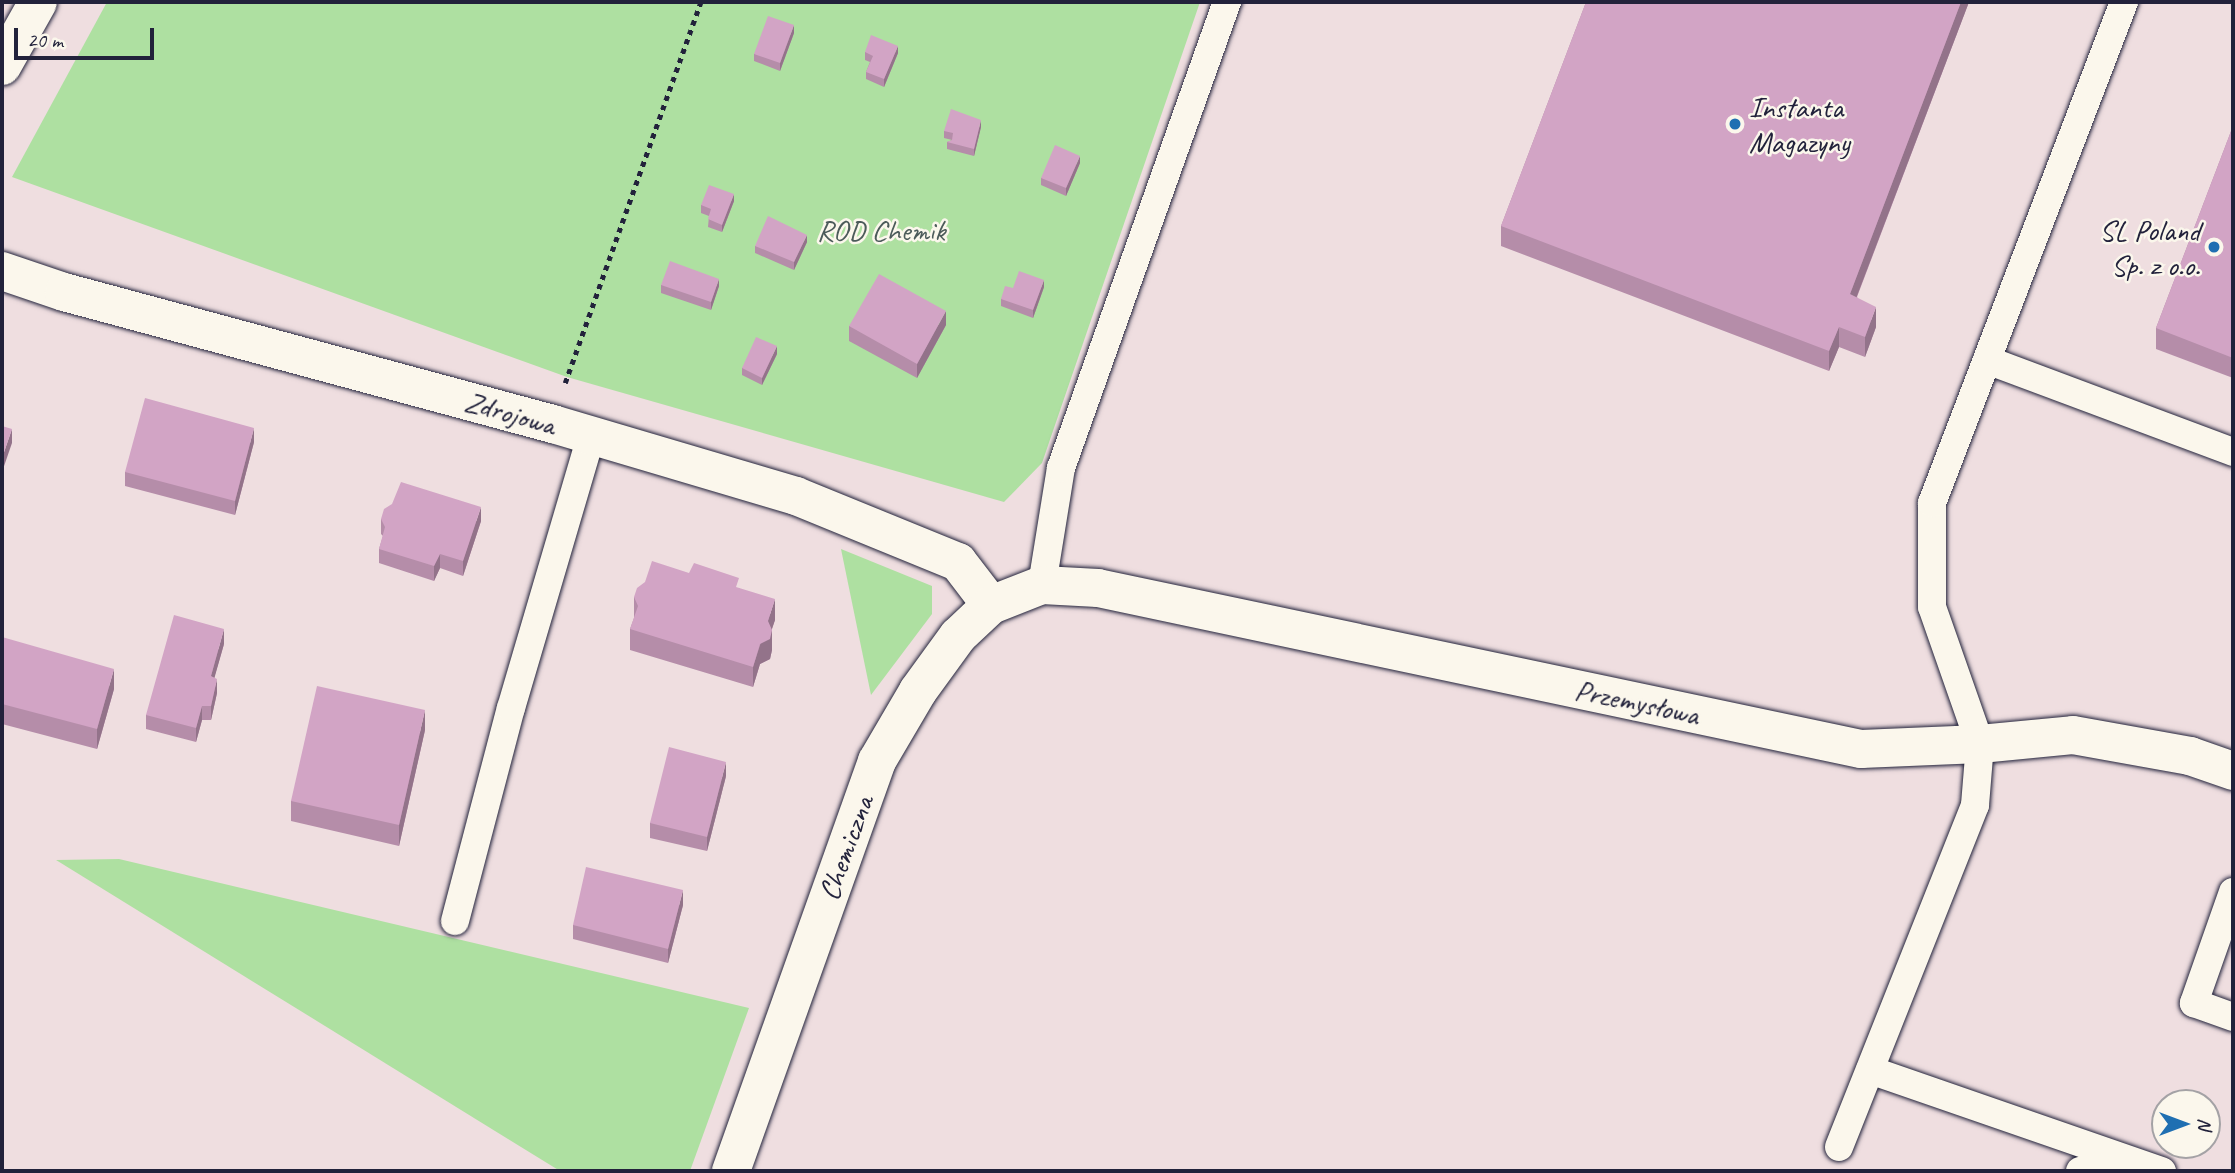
<!DOCTYPE html>
<meta charset="utf-8">
<style>
body{margin:0}
#map{position:relative;width:2235px;height:1173px;overflow:hidden;background:#efdee0;font-family:Caveat,sans-serif}
div>[style]{position:absolute}
.green>*{inset:0;background:#aee0a1}
.path>*{height:4.5px;margin-top:-2.25px;transform-origin:0;background:repeating-linear-gradient(90deg,#22223b 0 5px,transparent 0 10px)}
.roads{filter:drop-shadow(0 0 2px #22223b) drop-shadow(0 0 2px #22223b)}
.lane>*{height:28px;margin:-14px;padding:0 14px;transform-origin:14px;border-radius:14px;background:#fbf7ec}
.street>*{height:38px;margin:-19px;padding:0 19px;transform-origin:19px;border-radius:19px;background:#fbf7ec}
.secondary>*{height:38px;margin:-19px;padding:0 19px;transform-origin:19px;border-radius:19px;background:#fbf7ec}
.wall>*{inset:0;background:#b58da9}
.shaded-wall>*{inset:0;background:#93738a}
.building>*{inset:0;background:#d2a4c5}
.dots>*{width:19px;height:19px;translate:-50% -50%;box-sizing:border-box;border:4px solid #fbf7ec;border-radius:50%}
span{translate:-50% -50%;white-space:nowrap;text-align:center;line-height:1.15;-webkit-text-stroke:5px #fbf7ec;paint-order:stroke}
.poi-label{font-size:30px;color:#22223b}
.left{translate:0 -50%;text-align:left}
.right{translate:-100% -50%;text-align:right}
.park-label{font-size:30px;color:#4c5b5a}
.street-label{font-size:30px;color:#22223b}
.frame{position:absolute;inset:0;border:4px solid #22223b;pointer-events:none}
.north{position:absolute;left:2151px;top:1089px;width:70px;height:70px;box-sizing:border-box;background:#fbf7ec;border:2px solid #a4a2a5;border-radius:50%;rotate:90deg;font-size:19px;font-weight:700;line-height:28px;text-align:center;color:#22223b}
.north::after{content:'';display:block;margin:auto;width:24px;height:32px;background:#1f6fb2;clip-path:polygon(50% 0,100% 100%,50% 72%,0 100%)}
.scale{position:absolute;left:14px;top:28px;width:140px;height:32px;box-sizing:border-box;border:4px solid #22223b;border-top:0;padding-left:9px;font-size:21px;line-height:24px;white-space:nowrap;color:#22223b;-webkit-text-stroke:5px #fbf7ec;paint-order:stroke}
</style>
<div id="map">
<div class="green">
<div style="clip-path:polygon(107px 2px,1200px 2px,1042px 463px,1004px 502px,567px 377px,12px 177px)"></div>
<div style="clip-path:polygon(841px 549px,932px 586px,932px 614px,871px 695px)"></div>
<div style="clip-path:polygon(119px 859px,749px 1008px,690px 1171px,560px 1171px,56px 860px)"></div>
</div>
<div class="path">
<div style="left:565px;top:383px;width:405px;rotate:-70.4deg"></div>
</div>
<div class="roads">
<div class="lane">
<div style="left:1987px;top:360px;width:263px;rotate:20.5deg"></div>
<div style="left:1042px;top:585px;width:119px;rotate:-80.8deg"></div>
<div style="left:1061px;top:468px;width:495px;rotate:-70.4deg"></div>
<div style="left:2233px;top:892px;width:118px;rotate:109.4deg"></div>
<div style="left:2194px;top:1003px;width:41px;rotate:19.7deg"></div>
<div style="left:455px;top:921px;width:220px;rotate:-75.3deg"></div>
<div style="left:511px;top:708px;width:284px;rotate:-73.6deg"></div>
<div style="left:1870px;top:1070px;width:309px;rotate:19.1deg"></div>
<div style="left:1839px;top:1147px;width:368px;rotate:-68.3deg"></div>
<div style="left:1975px;top:805px;width:61px;rotate:-85.3deg"></div>
<div style="left:1980px;top:744px;width:145px;rotate:-109.3deg"></div>
<div style="left:1932px;top:607px;width:104px;rotate:-90deg"></div>
<div style="left:1932px;top:503px;width:537px;rotate:-69.03deg"></div>
<div style="left:2080px;top:1171px;width:44px;rotate:-15.9deg"></div>
</div>
<div class="street">
<div style="left:2px;top:271px;width:65px;rotate:18.7deg"></div>
<div style="left:64px;top:292px;width:507px;rotate:15.11deg"></div>
<div style="left:553px;top:424px;width:253px;rotate:16.5deg"></div>
<div style="left:796px;top:496px;width:175px;rotate:22.2deg"></div>
<div style="left:958px;top:562px;width:54px;rotate:52.5deg"></div>
<div style="left:731px;top:1171px;width:435px;rotate:-70.4deg"></div>
<div style="left:877px;top:761px;width:81px;rotate:-59.6deg"></div>
<div style="left:918px;top:691px;width:68px;rotate:-54deg"></div>
<div style="left:958px;top:636px;width:45px;rotate:-43.2deg"></div>
<div style="left:991px;top:605px;width:55px;rotate:-21.4deg"></div>
<div style="left:1042px;top:585px;width:56px;rotate:3.1deg"></div>
<div style="left:1098px;top:588px;width:780px;rotate:11.92deg"></div>
<div style="left:1861px;top:749px;width:119px;rotate:-2.4deg"></div>
<div style="left:1980px;top:744px;width:93px;rotate:-5.5deg"></div>
<div style="left:2073px;top:735px;width:119px;rotate:10.2deg"></div>
<div style="left:2190px;top:756px;width:46px;rotate:19.2deg"></div>
</div>
<div class="secondary">
<div style="left:2px;top:66px;width:73px;rotate:-60.6deg"></div>
</div>
</div>
<div class="wall">
<div style="clip-path:polygon(1586px 2px,1969px 2px,1857px 297px,1876px 327px,1865px 357px,1839px 347px,1829px 371px,1501px 246px,1501px 226px)"></div>
<div style="clip-path:polygon(794px 33px,780px 71px,754px 61px,754px 54px)"></div>
<div style="clip-path:polygon(865px 52px,898px 53px,884px 87px,866px 79px,866px 72px,870px 62px,865px 60px)"></div>
<div style="clip-path:polygon(2233px 126px,2233px 378px,2156px 349px,2156px 328px)"></div>
<div style="clip-path:polygon(981px 127px,974px 156px,947px 149px,947px 142px,952px 140px,944px 138px,944px 131px)"></div>
<div style="clip-path:polygon(1080px 163px,1066px 196px,1041px 185px,1041px 178px)"></div>
<div style="clip-path:polygon(734px 201px,722px 232px,708px 227px,709px 216px,701px 213px,701px 205px)"></div>
<div style="clip-path:polygon(807px 242px,794px 270px,755px 253px,755px 246px)"></div>
<div style="clip-path:polygon(661px 285px,719px 286px,711px 310px,661px 293px)"></div>
<div style="clip-path:polygon(1044px 287px,1033px 318px,1001px 306px,1001px 299px,1013px 288px)"></div>
<div style="clip-path:polygon(946px 325px,917px 378px,849px 341px,849px 326px)"></div>
<div style="clip-path:polygon(777px 354px,762px 385px,742px 375px,742px 368px)"></div>
<div style="clip-path:polygon(254px 442px,235px 515px,125px 486px,125px 472px)"></div>
<div style="clip-path:polygon(381px 519px,481px 521px,463px 576px,440px 568px,434px 581px,379px 563px,379px 549px,383px 536px,381px 534px)"></div>
<div style="clip-path:polygon(739px 588px,775px 620px,772px 629px,772px 650px,770px 659px,760px 664px,753px 687px,630px 650px,630px 629px,634px 618px,634px 597px)"></div>
<div style="clip-path:polygon(2px 637px,114px 689px,97px 749px,2px 724px)"></div>
<div style="clip-path:polygon(224px 644px,214px 678px,217px 693px,211px 720px,202px 720px,196px 742px,146px 729px,146px 715px)"></div>
<div style="clip-path:polygon(425px 730px,399px 846px,291px 821px,291px 801px)"></div>
<div style="clip-path:polygon(726px 776px,707px 851px,650px 838px,650px 823px)"></div>
<div style="clip-path:polygon(683px 905px,668px 963px,573px 939px,573px 925px)"></div>
</div>
<div class="shaded-wall">
<div style="clip-path:polygon(1961px 2px,1969px 2px,1850px 314px,1850px 294px)"></div>
<div style="clip-path:polygon(794px 25px,794px 33px,780px 71px,780px 63px)"></div>
<div style="clip-path:polygon(898px 46px,898px 53px,884px 87px,884px 79px)"></div>
<div style="clip-path:polygon(981px 120px,981px 127px,974px 156px,974px 149px)"></div>
<div style="clip-path:polygon(1080px 156px,1080px 163px,1066px 196px,1066px 188px)"></div>
<div style="clip-path:polygon(734px 194px,734px 201px,722px 232px,722px 225px)"></div>
<div style="clip-path:polygon(807px 235px,807px 242px,794px 270px,794px 262px)"></div>
<div style="clip-path:polygon(719px 279px,719px 286px,711px 310px,711px 302px)"></div>
<div style="clip-path:polygon(1044px 280px,1044px 287px,1033px 318px,1033px 310px)"></div>
<div style="clip-path:polygon(1876px 307px,1876px 327px,1865px 357px,1865px 337px)"></div>
<div style="clip-path:polygon(946px 311px,946px 325px,917px 378px,917px 364px)"></div>
<div style="clip-path:polygon(1839px 327px,1839px 347px,1829px 371px,1829px 351px)"></div>
<div style="clip-path:polygon(777px 346px,777px 354px,762px 385px,762px 378px)"></div>
<div style="clip-path:polygon(254px 428px,254px 442px,235px 515px,235px 501px)"></div>
<div style="clip-path:polygon(12px 429px,12px 443px,2px 472px,2px 458px)"></div>
<div style="clip-path:polygon(481px 507px,481px 521px,463px 576px,463px 561px)"></div>
<div style="clip-path:polygon(440px 554px,440px 568px,434px 581px,434px 566px)"></div>
<div style="clip-path:polygon(775px 599px,775px 620px,768px 640px,772px 630px,772px 650px,770px 659px,760px 664px,753px 687px,753px 667px)"></div>
<div style="clip-path:polygon(224px 629px,224px 644px,211px 690px,211px 676px)"></div>
<div style="clip-path:polygon(114px 669px,114px 689px,97px 749px,97px 729px)"></div>
<div style="clip-path:polygon(217px 679px,217px 693px,211px 720px,211px 706px)"></div>
<div style="clip-path:polygon(202px 706px,202px 720px,196px 742px,196px 728px)"></div>
<div style="clip-path:polygon(425px 710px,425px 730px,399px 846px,399px 825px)"></div>
<div style="clip-path:polygon(726px 762px,726px 776px,707px 851px,707px 837px)"></div>
<div style="clip-path:polygon(683px 890px,683px 905px,668px 963px,668px 949px)"></div>
</div>
<div class="building">
<div style="clip-path:polygon(1586px 2px,1961px 2px,1850px 294px,1876px 307px,1865px 337px,1839px 327px,1829px 351px,1501px 226px)"></div>
<div style="clip-path:polygon(768px 16px,794px 25px,780px 63px,754px 54px)"></div>
<div style="clip-path:polygon(871px 35px,898px 46px,884px 79px,866px 72px,873px 56px,865px 52px)"></div>
<div style="clip-path:polygon(951px 109px,981px 120px,974px 149px,947px 142px,952px 140px,953px 133px,944px 131px)"></div>
<div style="clip-path:polygon(2233px 126px,2233px 358px,2156px 328px)"></div>
<div style="clip-path:polygon(1055px 145px,1080px 156px,1066px 188px,1041px 178px)"></div>
<div style="clip-path:polygon(709px 185px,734px 194px,722px 225px,708px 219px,711px 209px,701px 205px)"></div>
<div style="clip-path:polygon(768px 216px,807px 235px,794px 262px,755px 246px)"></div>
<div style="clip-path:polygon(670px 261px,719px 279px,711px 302px,661px 285px)"></div>
<div style="clip-path:polygon(1019px 271px,1044px 280px,1033px 310px,1001px 299px,1005px 286px,1013px 288px)"></div>
<div style="clip-path:polygon(879px 274px,946px 311px,917px 364px,849px 326px)"></div>
<div style="clip-path:polygon(756px 337px,777px 346px,762px 378px,742px 368px)"></div>
<div style="clip-path:polygon(145px 398px,254px 428px,235px 501px,125px 472px)"></div>
<div style="clip-path:polygon(2px 426px,12px 429px,2px 458px)"></div>
<div style="clip-path:polygon(401px 482px,481px 507px,463px 561px,440px 554px,434px 566px,379px 549px,385px 527px,381px 519px,384px 509px,392px 504px)"></div>
<div style="clip-path:polygon(652px 561px,689px 573px,694px 563px,739px 578px,736px 587px,775px 599px,768px 621px,772px 630px,770px 639px,760px 644px,753px 667px,630px 629px,638px 606px,634px 597px,637px 588px,645px 582px)"></div>
<div style="clip-path:polygon(174px 615px,224px 629px,211px 676px,217px 679px,211px 706px,202px 706px,196px 728px,146px 715px)"></div>
<div style="clip-path:polygon(2px 637px,114px 669px,97px 729px,2px 704px)"></div>
<div style="clip-path:polygon(317px 686px,425px 710px,399px 825px,291px 801px)"></div>
<div style="clip-path:polygon(669px 747px,726px 762px,707px 837px,650px 823px)"></div>
<div style="clip-path:polygon(586px 867px,683px 890px,668px 949px,573px 925px)"></div>
</div>
<div class="dots">
<div style="left:1735px;top:124px;background:#1f6fb2"></div>
<div style="left:2214px;top:247px;background:#1f6fb2"></div>
</div>
<div class="poi-label">
<span class="left" style="left:1749px;top:124px">Instanta<br>Magazyny</span>
<span class="right" style="left:2200px;top:247px">SL Poland<br>Sp. z o.o.</span>
</div>
<div class="park-label">
<span style="left:881px;top:230px">ROD Chemik</span>
</div>
<div class="street-label">
<span style="left:510px;top:413px;rotate:16deg">Zdrojowa</span>
<span style="left:1637px;top:702px;rotate:12deg">Przemysłowa</span>
<span style="left:846px;top:848px;rotate:-70deg">Chemiczna</span>
</div>
<div class="frame"></div>
<div class="north">N</div>
<div class="scale">20 m</div>
</div>
